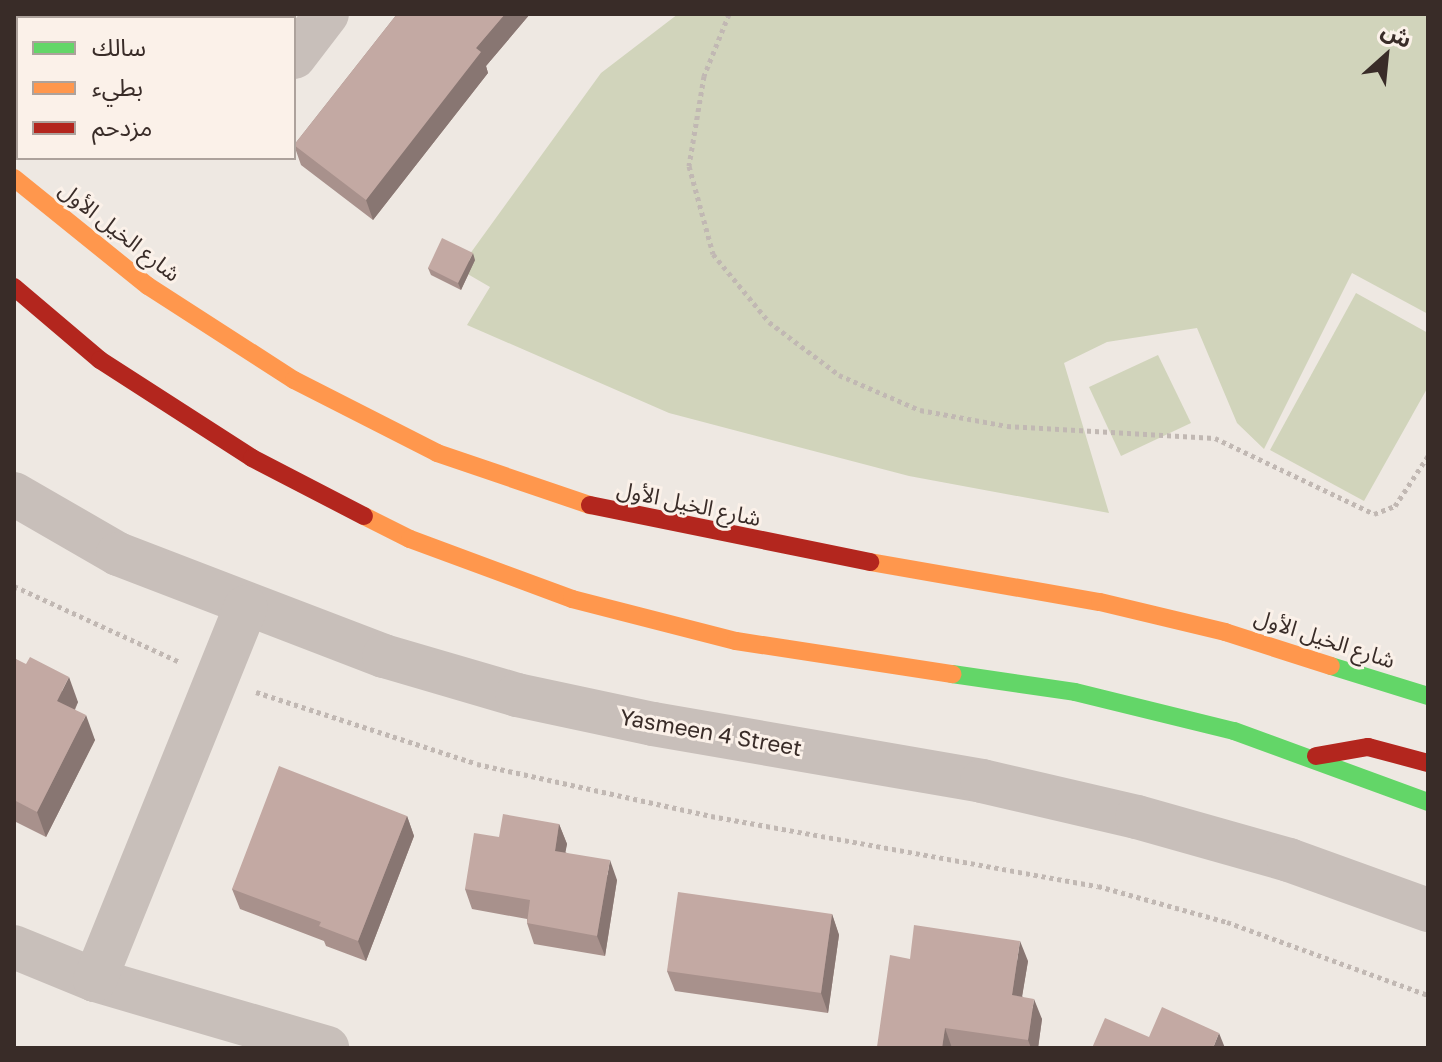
<!DOCTYPE html>
<meta charset="utf-8">
<style>
body{margin:0}
#map{position:relative;width:1442px;height:1062px;overflow:hidden;background:#eee8e2;font-family:"Golos Text","Noto Sans Arabic",sans-serif}
div>[style]{position:absolute}
.green>*{inset:0;background:#d1d4bb}
.path>*{height:5px;margin-top:-2.5px;transform-origin:0;background:repeating-linear-gradient(90deg,#c1b8b3 0 4px,transparent 0 8px)}
.street>*{height:44px;margin:-22px;padding:0 22px;transform-origin:22px;border-radius:22px;background:#c8bfba}
.fast>*{height:18px;margin:-9px;padding:0 9px;transform-origin:9px;border-radius:9px;background:#63d668}
.slow>*{height:18px;margin:-9px;padding:0 9px;transform-origin:9px;border-radius:9px;background:#ff974d}
.jam>*{height:18px;margin:-9px;padding:0 9px;transform-origin:9px;border-radius:9px;background:#b3261e}
.wall>*{inset:0;background:#a8918c}
.shaded-wall>*{inset:0;background:#887672}
.building>*{inset:0;background:#c3a9a3}
span{translate:-50% -50%;white-space:nowrap;text-align:center;line-height:1.15;-webkit-text-stroke:6px #fbf1e9;paint-order:stroke}
.street-label{font-size:22px;color:#392c28}
.frame{position:absolute;inset:0;border:16px solid #392c28;pointer-events:none}
.legend{position:absolute;left:16px;top:16px;width:280px;height:144px;box-sizing:border-box;background:#fbf1e9;border:2px solid #ada29c;margin:0;padding:10px 14px;list-style:none;font-size:24px;color:#392c28}
.legend li{display:flex;align-items:center;gap:16px;height:40px}
.legend b{width:40px;border:2px solid #ada29c}
.north{position:absolute;left:1346px;top:16px;width:80px;height:80px;-webkit-text-stroke:6px #fbf1e9;paint-order:stroke;rotate:27deg;font-size:22px;font-weight:700;line-height:32px;text-align:center;color:#392c28}
.north::after{content:'';display:block;margin:auto;width:28px;height:36px;background:#392c28;clip-path:polygon(50% 0,100% 100%,50% 72%,0 100%)}
</style>
<div id="map">
<div class="green">
<div style="clip-path:polygon(678px 14px,1428px 14px,1428px 314px,1352px 273px,1264px 449px,1237px 423px,1197px 328px,1107px 342px,1064px 363px,1109px 513px,909px 476px,669px 413px,467px 325px,490px 287px,459px 269px,601px 73px)"></div>
<div style="clip-path:polygon(1356px 293px,1428px 333px,1428px 387px,1364px 501px,1270px 450px)"></div>
<div style="clip-path:polygon(1158px 355px,1191px 423px,1121px 456px,1089px 387px)"></div>
</div>
<div class="path">
<div style="left:729px;top:14px;width:67px;rotate:112deg"></div>
<div style="left:704px;top:76px;width:91px;rotate:99.5deg"></div>
<div style="left:689px;top:166px;width:91px;rotate:74.7deg"></div>
<div style="left:713px;top:254px;width:88px;rotate:50.5deg"></div>
<div style="left:769px;top:322px;width:88px;rotate:37.1deg"></div>
<div style="left:839px;top:375px;width:88px;rotate:23.4deg"></div>
<div style="left:920px;top:410px;width:88px;rotate:10.4deg"></div>
<div style="left:1007px;top:426px;width:208px;rotate:3.3deg"></div>
<div style="left:1215px;top:438px;width:176px;rotate:25.5deg"></div>
<div style="left:1374px;top:514px;width:22px;rotate:-21deg"></div>
<div style="left:1395px;top:506px;width:60px;rotate:-56.6deg"></div>
<div style="left:14px;top:586px;width:183px;rotate:24.6deg"></div>
<div style="left:256px;top:692px;width:232px;rotate:18deg"></div>
<div style="left:477px;top:764px;width:240px;rotate:12.5deg"></div>
<div style="left:711px;top:816px;width:393px;rotate:10.3deg"></div>
<div style="left:1098px;top:886px;width:134px;rotate:15.6deg"></div>
<div style="left:1227px;top:922px;width:214px;rotate:20deg"></div>
</div>
<div class="street">
<div style="left:294px;top:57px;width:54px;rotate:-52.5deg"></div>
<div style="left:14px;top:494px;width:120px;rotate:30deg"></div>
<div style="left:118px;top:554px;width:285px;rotate:21deg"></div>
<div style="left:384px;top:656px;width:139px;rotate:16.3deg"></div>
<div style="left:517px;top:695px;width:139px;rotate:12deg"></div>
<div style="left:653px;top:724px;width:334px;rotate:9.8deg"></div>
<div style="left:982px;top:781px;width:159px;rotate:13.1deg"></div>
<div style="left:1137px;top:817px;width:158px;rotate:15.8deg"></div>
<div style="left:1289px;top:860px;width:148px;rotate:19.8deg"></div>
<div style="left:14px;top:947px;width:87px;rotate:22.2deg"></div>
<div style="left:95px;top:980px;width:242px;rotate:16.3deg"></div>
<div style="left:95px;top:980px;width:402px;rotate:-68deg"></div>
</div>
<div class="fast">
<div style="left:1331px;top:666px;width:102px;rotate:17.2deg"></div>
<div style="left:952px;top:674px;width:124px;rotate:8.3deg"></div>
<div style="left:1075px;top:692px;width:164px;rotate:13.8deg"></div>
<div style="left:1234px;top:731px;width:207px;rotate:20.1deg"></div>
</div>
<div class="slow">
<div style="left:14px;top:178px;width:172px;rotate:38.9deg"></div>
<div style="left:148px;top:286px;width:174px;rotate:32.8deg"></div>
<div style="left:294px;top:380px;width:161px;rotate:27deg"></div>
<div style="left:437px;top:453px;width:162px;rotate:18.8deg"></div>
<div style="left:364px;top:516px;width:51px;rotate:26.6deg"></div>
<div style="left:410px;top:539px;width:173px;rotate:20.3deg"></div>
<div style="left:572px;top:599px;width:169px;rotate:14.4deg"></div>
<div style="left:736px;top:641px;width:219px;rotate:8.7deg"></div>
<div style="left:870px;top:562px;width:233px;rotate:9.9deg"></div>
<div style="left:1100px;top:602px;width:129px;rotate:13.5deg"></div>
<div style="left:1225px;top:632px;width:111px;rotate:17.8deg"></div>
</div>
<div class="jam">
<div style="left:14px;top:287px;width:113px;rotate:40.3deg"></div>
<div style="left:100px;top:360px;width:181px;rotate:32.8deg"></div>
<div style="left:252px;top:458px;width:126px;rotate:27.4deg"></div>
<div style="left:590px;top:505px;width:286px;rotate:11.5deg"></div>
<div style="left:1316px;top:756px;width:53px;rotate:-9.8deg"></div>
<div style="left:1368px;top:747px;width:62px;rotate:14.9deg"></div>
</div>
<div class="wall">
<div style="clip-path:polygon(77px 14px,209px 14px,210px 18px,79px 18px)"></div>
<div style="clip-path:polygon(397px 14px,530px 14px,486px 66px,488px 73px,373px 220px,301px 165px,294px 145px)"></div>
<div style="clip-path:polygon(475px 260px,461px 290px,431px 275px,428px 268px)"></div>
<div style="clip-path:polygon(14px 658px,78px 702px,75px 710px,95px 740px,46px 837px,14px 821px)"></div>
<div style="clip-path:polygon(407px 816px,414px 836px,366px 961px,326px 946px,324px 941px,240px 909px,232px 889px)"></div>
<div style="clip-path:polygon(559px 824px,567px 844px,565px 852px,617px 880px,605px 956px,534px 944px,527px 923px,527px 919px,472px 909px,465px 889px,499px 837px)"></div>
<div style="clip-path:polygon(832px 914px,839px 935px,828px 1013px,675px 991px,667px 971px)"></div>
<div style="clip-path:polygon(910px 959px,1028px 961px,1022px 996px,1042px 1019px,1038px 1048px,877px 1048px)"></div>
</div>
<div class="shaded-wall">
<div style="clip-path:polygon(204px 14px,209px 14px,210px 18px,201px 18px)"></div>
<div style="clip-path:polygon(505px 14px,530px 14px,486px 66px,488px 73px,373px 220px,366px 200px,476px 48px)"></div>
<div style="clip-path:polygon(473px 253px,475px 260px,461px 290px,458px 283px)"></div>
<div style="clip-path:polygon(69px 677px,78px 702px,66px 727px,57px 701px)"></div>
<div style="clip-path:polygon(86px 715px,95px 740px,46px 837px,37px 812px)"></div>
<div style="clip-path:polygon(407px 816px,414px 836px,366px 961px,358px 941px)"></div>
<div style="clip-path:polygon(559px 824px,567px 844px,562px 871px,555px 851px)"></div>
<div style="clip-path:polygon(610px 860px,617px 880px,605px 956px,597px 936px)"></div>
<div style="clip-path:polygon(832px 914px,839px 935px,828px 1013px,821px 993px)"></div>
<div style="clip-path:polygon(1020px 941px,1028px 961px,1019px 1015px,1012px 995px)"></div>
<div style="clip-path:polygon(1034px 999px,1042px 1019px,1038px 1048px,1031px 1048px,1028px 1040px)"></div>
<div style="clip-path:polygon(945px 1028px,952px 1048px,942px 1048px)"></div>
<div style="clip-path:polygon(1219px 1033px,1225px 1048px,1213px 1048px)"></div>
</div>
<div class="building">
<div style="clip-path:polygon(83px 14px,204px 14px,201px 18px,88px 18px)"></div>
<div style="clip-path:polygon(397px 14px,505px 14px,476px 48px,481px 52px,366px 200px,294px 145px)"></div>
<div style="clip-path:polygon(442px 238px,473px 253px,458px 283px,428px 268px)"></div>
<div style="clip-path:polygon(30px 657px,69px 677px,57px 701px,86px 715px,37px 812px,14px 800px,14px 658px,26px 664px)"></div>
<div style="clip-path:polygon(279px 766px,407px 816px,358px 941px,319px 926px,321px 922px,232px 889px)"></div>
<div style="clip-path:polygon(503px 814px,559px 824px,555px 851px,610px 860px,597px 936px,527px 923px,530px 900px,465px 889px,474px 833px,499px 837px)"></div>
<div style="clip-path:polygon(678px 892px,832px 914px,821px 993px,667px 971px)"></div>
<div style="clip-path:polygon(914px 925px,1020px 941px,1012px 995px,1034px 999px,1028px 1040px,945px 1028px,942px 1048px,884px 1048px,877px 1047px,890px 955px,910px 959px)"></div>
<div style="clip-path:polygon(1162px 1007px,1219px 1033px,1213px 1048px,1092px 1048px,1105px 1018px,1149px 1037px)"></div>
</div>
<div class="street-label">
<span style="left:120px;top:231px;rotate:38deg">شارع الخيل الأول</span>
<span style="left:689px;top:503px;rotate:12deg">شارع الخيل الأول</span>
<span style="left:1325px;top:638px;rotate:18deg">شارع الخيل الأول</span>
<span style="left:711px;top:732px;rotate:10deg">Yasmeen 4 Street</span>
</div>
<div class="frame"></div>
<ul class="legend">
<li><b style="height:10px;background:#63d668"></b>سالك</li>
<li><b style="height:10px;background:#ff974d"></b>بطيء</li>
<li><b style="height:10px;background:#b3261e"></b>مزدحم</li>
</ul>
<div class="north">ش</div>
</div>
